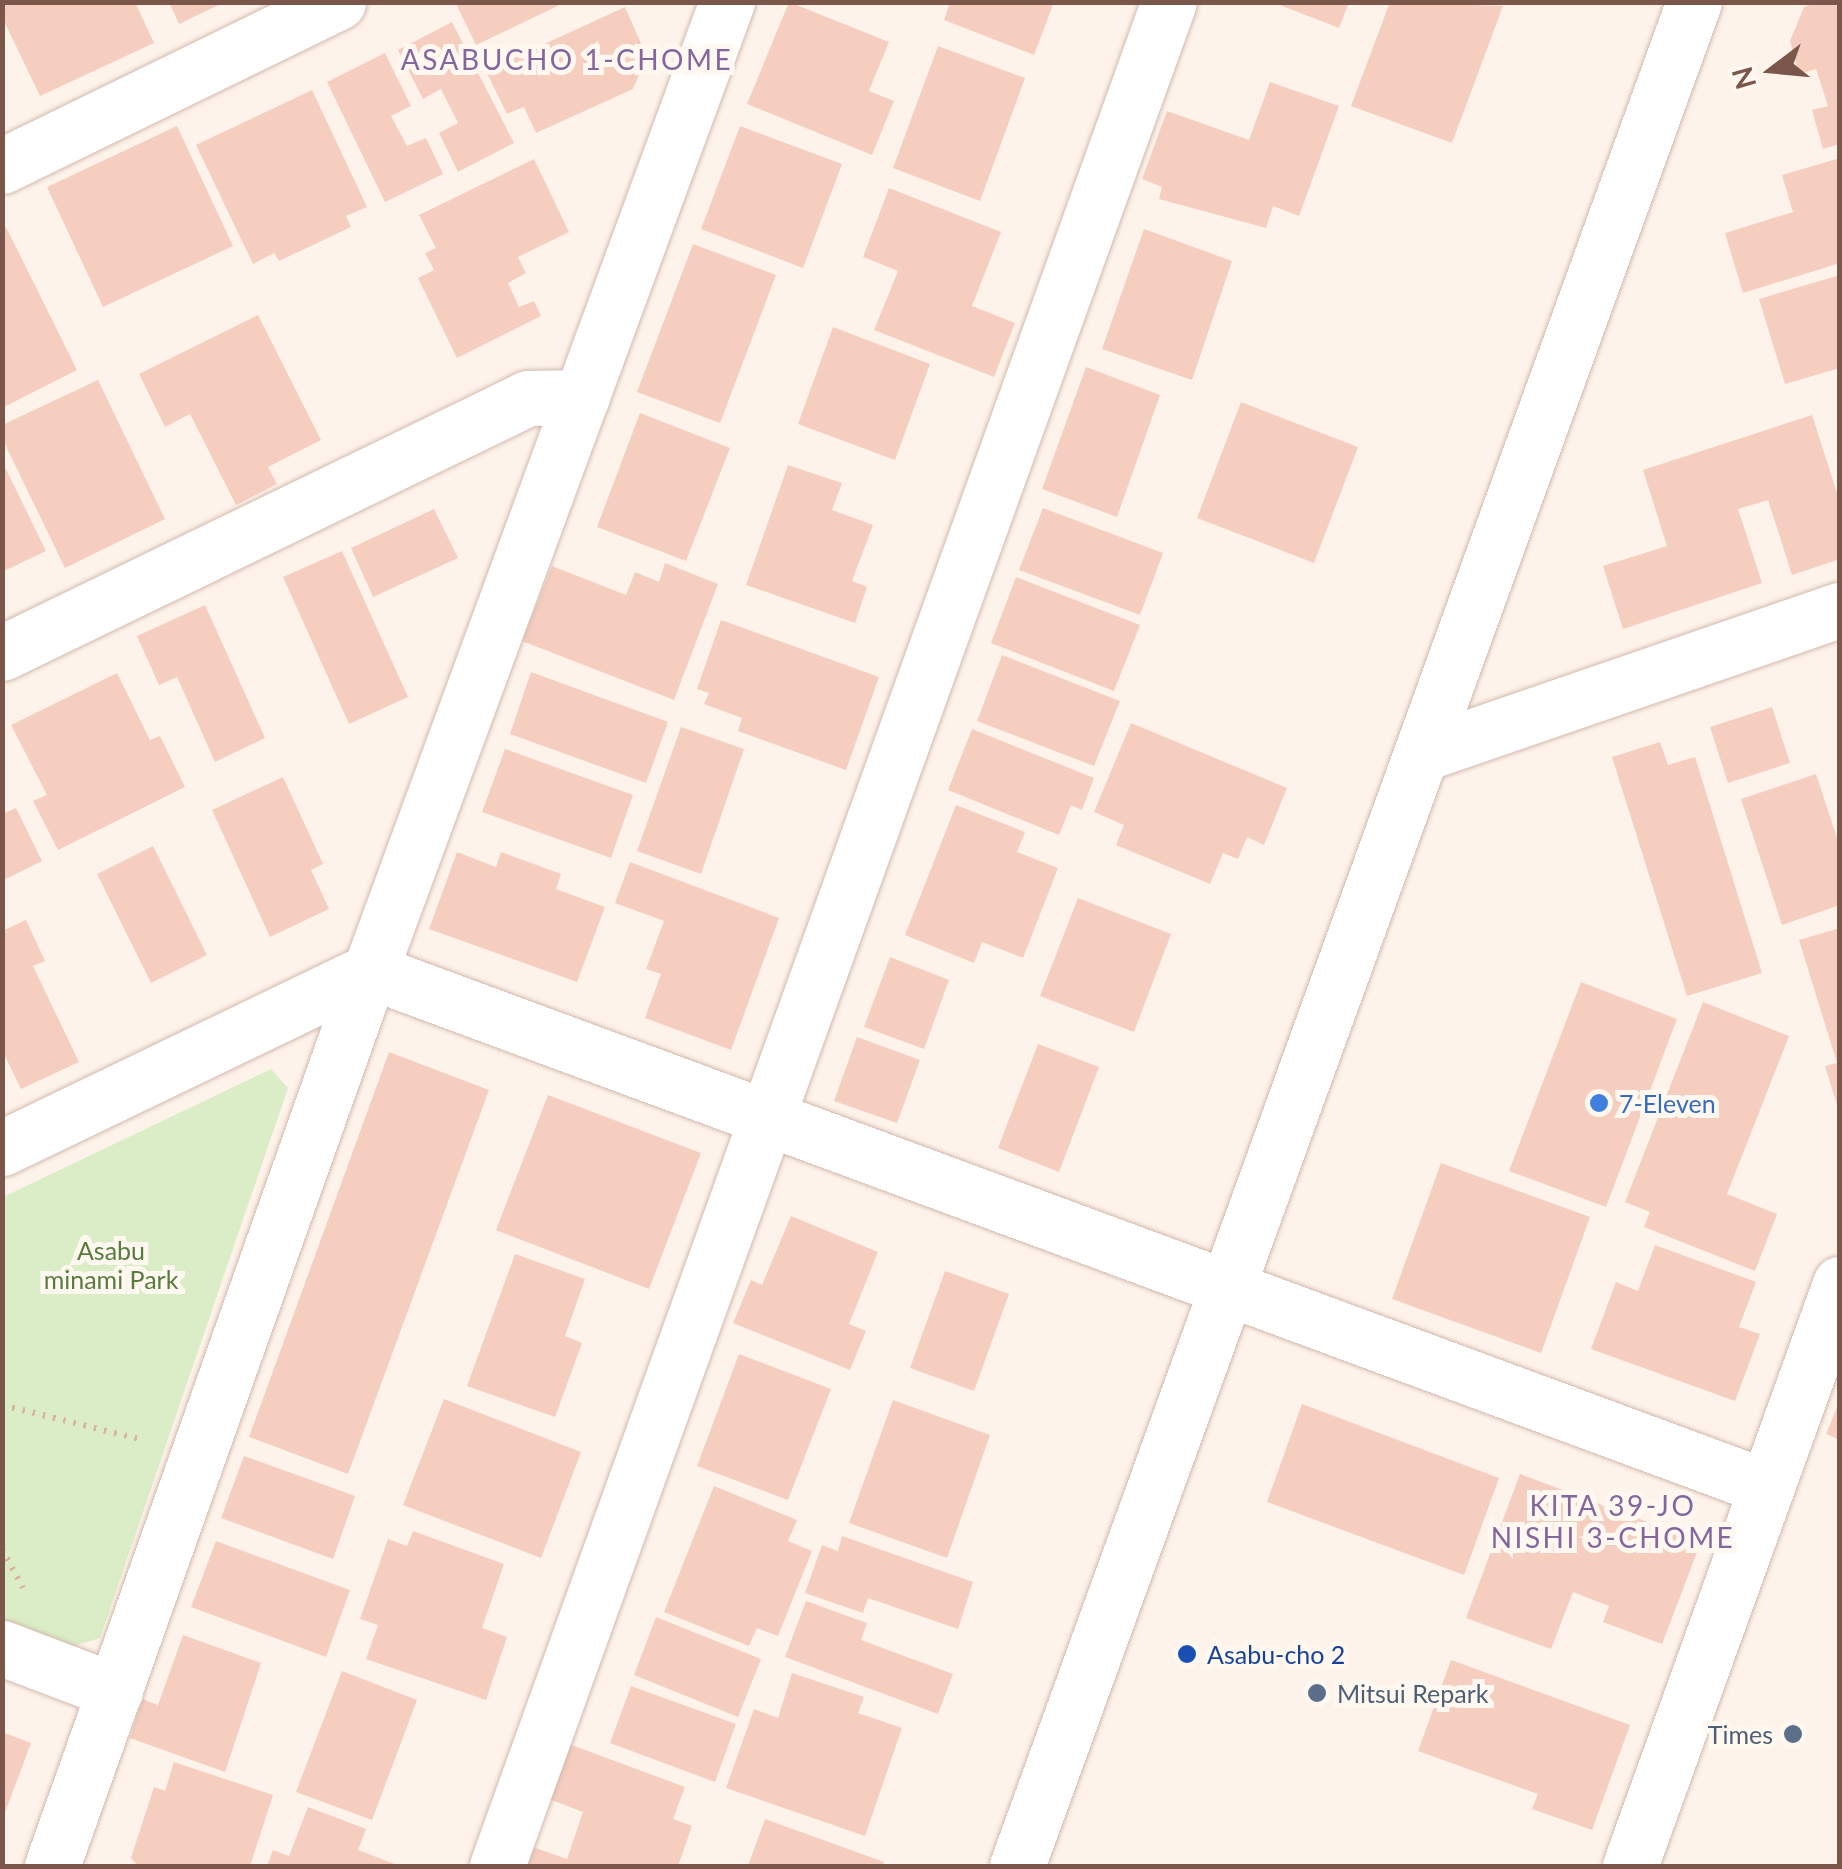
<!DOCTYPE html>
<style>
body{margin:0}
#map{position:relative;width:1842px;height:1869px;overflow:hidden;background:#fef3ea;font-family:Lato,sans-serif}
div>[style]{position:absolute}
.green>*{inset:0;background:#dbedc6}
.building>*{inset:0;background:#f5cebf}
.path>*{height:6px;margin-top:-3px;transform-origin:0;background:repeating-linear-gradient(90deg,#dbb1a1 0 2.5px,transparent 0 10.5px)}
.roads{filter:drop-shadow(0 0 2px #d2b9ad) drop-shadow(0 0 2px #d2b9ad)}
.street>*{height:55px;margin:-27.5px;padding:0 27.5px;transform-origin:27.5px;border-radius:27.5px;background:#fff}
.secondary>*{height:55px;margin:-27.5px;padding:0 27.5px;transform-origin:27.5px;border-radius:27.5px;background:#fff}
.dots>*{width:28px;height:28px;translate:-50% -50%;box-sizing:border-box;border:5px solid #fff8f1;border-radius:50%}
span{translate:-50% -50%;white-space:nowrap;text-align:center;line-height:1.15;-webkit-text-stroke:10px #fff8f1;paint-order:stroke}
.shop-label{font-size:25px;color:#366cbe}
.left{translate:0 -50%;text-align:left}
.park-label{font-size:25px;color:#587b3e}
.transit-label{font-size:25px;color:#164399}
.service-label{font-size:25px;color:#4e5e75}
.right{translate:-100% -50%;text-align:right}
.neighbourhood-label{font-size:28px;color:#84669e;letter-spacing:2.5px}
.frame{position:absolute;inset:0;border:5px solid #7b564a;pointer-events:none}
.north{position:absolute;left:1722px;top:20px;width:100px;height:100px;-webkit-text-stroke:8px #fff8f1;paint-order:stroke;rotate:254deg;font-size:28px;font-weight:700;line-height:40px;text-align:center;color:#7b564a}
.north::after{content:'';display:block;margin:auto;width:35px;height:45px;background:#7b564a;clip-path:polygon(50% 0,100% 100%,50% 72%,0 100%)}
</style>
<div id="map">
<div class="green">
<div style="clip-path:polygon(271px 1069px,288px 1088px,100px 1638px,70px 1647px,3px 1622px,3px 1197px)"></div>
</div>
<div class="building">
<div style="clip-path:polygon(2px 2px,135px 2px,154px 43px,40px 96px,2px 17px)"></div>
<div style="clip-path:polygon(169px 2px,225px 2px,179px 24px)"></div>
<div style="clip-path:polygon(455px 2px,566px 2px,476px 45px)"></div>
<div style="clip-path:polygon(789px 2px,889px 42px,869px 91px,894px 101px,872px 155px,747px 104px)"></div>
<div style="clip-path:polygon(950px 2px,1054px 2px,1034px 55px,944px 20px)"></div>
<div style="clip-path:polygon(1272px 2px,1349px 2px,1339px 28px)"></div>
<div style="clip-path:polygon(1390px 2px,1503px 6px,1452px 143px,1351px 106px)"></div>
<div style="clip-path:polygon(1819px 2px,1840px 2px,1840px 144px,1823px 149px,1812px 110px,1828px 106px,1816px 69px,1799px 74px,1790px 41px,1804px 7px)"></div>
<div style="clip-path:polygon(625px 7px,647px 57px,633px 89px,536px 133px,524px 107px,507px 114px,486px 71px)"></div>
<div style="clip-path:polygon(452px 22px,514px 143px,458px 172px,439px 133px,458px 123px,441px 89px,423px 99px,398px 50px)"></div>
<div style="clip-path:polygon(938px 46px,1025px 78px,980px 201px,893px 168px)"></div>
<div style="clip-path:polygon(385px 53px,411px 106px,391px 116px,407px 146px,426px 138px,443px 174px,385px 202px,327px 82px)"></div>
<div style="clip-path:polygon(1270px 82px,1339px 106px,1299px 216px,1273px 206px,1266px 228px,1159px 199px,1162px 187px,1142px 179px,1167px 111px,1249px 140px)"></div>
<div style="clip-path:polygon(312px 90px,367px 207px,346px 216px,351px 227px,279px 261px,274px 253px,253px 264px,196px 145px)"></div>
<div style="clip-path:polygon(177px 126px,233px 246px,103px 307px,47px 187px)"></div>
<div style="clip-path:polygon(740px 126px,842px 164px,803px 268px,701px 229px)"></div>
<div style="clip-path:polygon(1840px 158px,1840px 263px,1743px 293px,1725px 233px,1793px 212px,1782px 175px)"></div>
<div style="clip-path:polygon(534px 159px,569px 232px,518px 257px,526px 273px,508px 283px,519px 307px,534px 301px,541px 316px,457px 358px,418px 278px,434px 270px,425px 253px,436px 248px,419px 215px)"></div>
<div style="clip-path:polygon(889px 188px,1001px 232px,972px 306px,1015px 323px,994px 377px,874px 330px,898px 271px,863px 257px)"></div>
<div style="clip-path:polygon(6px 227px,77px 370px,2px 408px,2px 229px)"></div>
<div style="clip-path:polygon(1144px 229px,1232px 261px,1192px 380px,1102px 349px)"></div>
<div style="clip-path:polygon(693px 244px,776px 275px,720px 423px,637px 392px)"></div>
<div style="clip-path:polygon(1840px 275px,1840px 368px,1785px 384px,1759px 299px)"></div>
<div style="clip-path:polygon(258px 315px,321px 440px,268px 467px,277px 484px,236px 505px,190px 414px,165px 427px,139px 374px)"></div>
<div style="clip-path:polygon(833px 327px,930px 364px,895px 460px,798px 424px)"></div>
<div style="clip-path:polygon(1086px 367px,1160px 395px,1117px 517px,1042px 489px)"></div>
<div style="clip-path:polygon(98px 380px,165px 519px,65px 568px,2px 438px,2px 425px)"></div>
<div style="clip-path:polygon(1241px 402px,1358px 447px,1314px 563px,1197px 518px)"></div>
<div style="clip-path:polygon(640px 413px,730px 448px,686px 561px,597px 527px)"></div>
<div style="clip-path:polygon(1812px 415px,1840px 502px,1840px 559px,1792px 575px,1768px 500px,1738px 509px,1762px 583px,1623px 629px,1603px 566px,1667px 546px,1643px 470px)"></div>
<div style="clip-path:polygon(2px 461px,46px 551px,2px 572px)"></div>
<div style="clip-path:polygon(788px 465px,842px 483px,832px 510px,873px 525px,852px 581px,867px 587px,855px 623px,746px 585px)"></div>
<div style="clip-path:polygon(1043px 508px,1163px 553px,1140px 615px,1019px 570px)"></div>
<div style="clip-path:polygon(434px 509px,458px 558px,373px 597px,351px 548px)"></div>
<div style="clip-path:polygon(342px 551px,408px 697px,349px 724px,283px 577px)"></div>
<div style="clip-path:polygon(665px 563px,718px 584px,674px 700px,522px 641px,552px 566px,626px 595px,635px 572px,659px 582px)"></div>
<div style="clip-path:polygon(1016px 577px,1140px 625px,1114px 691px,991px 643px)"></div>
<div style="clip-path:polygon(205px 605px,265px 738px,215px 762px,177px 677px,159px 685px,137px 636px)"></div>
<div style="clip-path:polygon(721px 620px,879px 677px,846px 770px,738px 731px,742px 718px,704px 704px,709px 693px,697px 689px)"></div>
<div style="clip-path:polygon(1002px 655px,1120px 701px,1094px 766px,977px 721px)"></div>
<div style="clip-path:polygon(531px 672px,668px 722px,646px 783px,510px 734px)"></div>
<div style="clip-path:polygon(117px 673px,150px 740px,160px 736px,185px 787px,58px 850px,33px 801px,47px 795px,11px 725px)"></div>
<div style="clip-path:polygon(1772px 707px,1790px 763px,1728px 783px,1710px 727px)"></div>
<div style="clip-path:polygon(1131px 723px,1287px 788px,1264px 845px,1247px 837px,1238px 859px,1223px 853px,1210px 884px,1116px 845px,1124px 825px,1094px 812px)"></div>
<div style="clip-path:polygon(681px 727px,744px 749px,701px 874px,637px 851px)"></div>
<div style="clip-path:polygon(972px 729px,1094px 778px,1082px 810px,1071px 805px,1059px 835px,948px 790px)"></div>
<div style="clip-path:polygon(1660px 742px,1668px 765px,1695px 757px,1762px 973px,1687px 996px,1612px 757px)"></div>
<div style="clip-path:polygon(505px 749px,633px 795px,611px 858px,482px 812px)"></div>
<div style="clip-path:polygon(1816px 774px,1840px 847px,1840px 905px,1782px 925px,1741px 799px)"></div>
<div style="clip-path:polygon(283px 777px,323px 864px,311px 870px,329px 909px,270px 937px,212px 810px)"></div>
<div style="clip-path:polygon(956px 805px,1025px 832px,1017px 852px,1058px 868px,1023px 958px,982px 942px,974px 963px,905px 935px)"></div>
<div style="clip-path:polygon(16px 808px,42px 861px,2px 881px,2px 814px)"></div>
<div style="clip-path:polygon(153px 846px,207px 955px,151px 983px,97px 874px)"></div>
<div style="clip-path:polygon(457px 852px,496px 867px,501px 852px,561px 874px,556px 889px,605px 907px,577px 982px,429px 929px)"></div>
<div style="clip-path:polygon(630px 862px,779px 918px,731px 1050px,645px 1018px,661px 974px,646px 969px,664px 921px,615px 903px)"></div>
<div style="clip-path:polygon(1078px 898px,1171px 934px,1134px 1032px,1040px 996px)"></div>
<div style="clip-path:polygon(26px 920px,45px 961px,33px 966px,79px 1062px,21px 1089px,2px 1050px,2px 931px)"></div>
<div style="clip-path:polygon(1840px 928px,1840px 1110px,1839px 1111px,1825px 1066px,1837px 1063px,1799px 940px)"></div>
<div style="clip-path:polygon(890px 957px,949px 980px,924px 1049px,864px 1027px)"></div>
<div style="clip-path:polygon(1581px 982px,1677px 1019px,1606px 1207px,1509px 1171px)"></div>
<div style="clip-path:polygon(1703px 1002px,1789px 1036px,1727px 1194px,1777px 1214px,1755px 1271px,1644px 1227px,1650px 1212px,1625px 1202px)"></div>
<div style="clip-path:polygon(857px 1037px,920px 1060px,897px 1123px,834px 1101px)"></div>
<div style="clip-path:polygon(1038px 1044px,1099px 1067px,1059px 1172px,998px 1148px)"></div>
<div style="clip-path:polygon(389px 1052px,489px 1090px,348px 1474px,249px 1437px)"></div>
<div style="clip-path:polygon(548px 1095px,701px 1153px,649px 1289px,496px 1230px)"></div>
<div style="clip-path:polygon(1441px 1163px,1590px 1217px,1541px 1353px,1392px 1299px)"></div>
<div style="clip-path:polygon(791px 1216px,878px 1252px,849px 1324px,866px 1331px,850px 1370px,733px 1323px,751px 1280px,762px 1285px)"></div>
<div style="clip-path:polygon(1655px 1245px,1756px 1282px,1739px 1327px,1760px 1334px,1735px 1401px,1591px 1349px,1616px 1282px,1638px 1291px)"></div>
<div style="clip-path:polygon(515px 1254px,585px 1279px,565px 1336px,582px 1343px,555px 1417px,467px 1386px)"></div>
<div style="clip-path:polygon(945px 1271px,1009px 1294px,974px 1391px,910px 1368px)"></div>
<div style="clip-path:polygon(739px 1354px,831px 1389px,788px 1500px,697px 1466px)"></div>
<div style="clip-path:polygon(444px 1399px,581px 1452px,541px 1558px,403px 1505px)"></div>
<div style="clip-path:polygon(893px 1400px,990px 1435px,947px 1558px,849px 1523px)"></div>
<div style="clip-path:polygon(1840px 1400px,1840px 1440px,1826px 1434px)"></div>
<div style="clip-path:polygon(1302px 1404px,1499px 1478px,1464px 1575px,1267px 1502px)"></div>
<div style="clip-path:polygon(244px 1456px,355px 1496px,333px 1559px,221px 1518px)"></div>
<div style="clip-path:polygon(1520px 1474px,1701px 1542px,1662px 1644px,1603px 1622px,1609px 1606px,1573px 1592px,1551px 1649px,1466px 1618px)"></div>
<div style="clip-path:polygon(714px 1486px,797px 1520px,788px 1541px,812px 1551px,778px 1636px,757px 1628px,749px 1646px,664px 1612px)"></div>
<div style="clip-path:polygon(413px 1531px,504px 1564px,482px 1628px,507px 1637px,486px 1700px,366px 1659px,378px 1625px,360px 1619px,388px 1539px,407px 1546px)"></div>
<div style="clip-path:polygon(842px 1536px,973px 1582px,958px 1629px,868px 1598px,863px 1613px,805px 1593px,822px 1545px,838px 1551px)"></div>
<div style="clip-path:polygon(216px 1541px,350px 1590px,326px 1657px,191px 1607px)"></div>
<div style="clip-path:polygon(806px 1601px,867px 1623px,861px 1640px,953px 1674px,938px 1714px,785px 1657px)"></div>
<div style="clip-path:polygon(656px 1617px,761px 1659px,738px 1717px,634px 1675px)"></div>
<div style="clip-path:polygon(183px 1635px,261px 1663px,225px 1772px,130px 1738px,142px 1699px,158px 1705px)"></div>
<div style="clip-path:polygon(1451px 1660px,1630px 1725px,1592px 1830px,1532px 1809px,1538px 1794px,1418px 1751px)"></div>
<div style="clip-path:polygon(342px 1671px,417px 1700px,372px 1820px,296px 1792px)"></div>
<div style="clip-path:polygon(792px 1673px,864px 1697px,858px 1713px,902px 1728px,865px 1836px,726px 1788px,754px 1709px,778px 1718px)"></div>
<div style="clip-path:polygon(631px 1686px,736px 1724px,715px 1782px,610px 1743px)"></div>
<div style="clip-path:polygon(2px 1732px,31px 1743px,3px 1818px,2px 1818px)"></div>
<div style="clip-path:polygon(569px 1744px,685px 1787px,673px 1819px,692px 1826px,678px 1866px,526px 1866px,533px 1847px,567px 1859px,583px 1812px,549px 1799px)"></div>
<div style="clip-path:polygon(174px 1762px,273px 1795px,250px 1866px,138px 1866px,131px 1858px,154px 1787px,165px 1791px)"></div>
<div style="clip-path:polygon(308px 1807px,366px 1829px,358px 1850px,400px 1866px,267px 1866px,273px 1850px,289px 1856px)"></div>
<div style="clip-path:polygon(765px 1819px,884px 1862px,883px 1866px,748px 1866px)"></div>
</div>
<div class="path">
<div style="left:2px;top:1405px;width:141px;rotate:13.9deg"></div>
<div style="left:2px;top:1549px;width:44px;rotate:61.7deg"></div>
</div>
<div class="roads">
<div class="street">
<div style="left:2px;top:166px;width:374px;rotate:-26deg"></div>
<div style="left:2px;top:653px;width:585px;rotate:-25.86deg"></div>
<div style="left:528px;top:398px;width:54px;rotate:-1.1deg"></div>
<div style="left:1421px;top:754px;width:443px;rotate:-19deg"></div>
<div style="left:2px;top:1148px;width:408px;rotate:-25.7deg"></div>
<div style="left:370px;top:971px;width:1486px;rotate:20.28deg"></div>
<div style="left:2px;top:1648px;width:121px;rotate:20.8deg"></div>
<div style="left:52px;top:1866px;width:950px;rotate:-70.44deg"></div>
<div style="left:370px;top:971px;width:1033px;rotate:-69.78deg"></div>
<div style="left:497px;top:1866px;width:1981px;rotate:-70.18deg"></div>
<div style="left:1630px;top:1866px;width:619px;rotate:-70.16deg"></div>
</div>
<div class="secondary">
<div style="left:1017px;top:1866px;width:1983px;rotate:-70.04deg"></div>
</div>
</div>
<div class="dots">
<div style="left:1599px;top:1103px;background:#3f7fe0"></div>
<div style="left:1187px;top:1654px;background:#1a4fb4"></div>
<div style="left:1317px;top:1693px;background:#5c6f8a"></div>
<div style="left:1793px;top:1734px;background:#5c6f8a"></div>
</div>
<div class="shop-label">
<span class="left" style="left:1619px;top:1103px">7-Eleven</span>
</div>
<div class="park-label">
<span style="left:111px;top:1265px">Asabu<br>minami Park</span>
</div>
<div class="transit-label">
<span class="left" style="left:1207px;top:1654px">Asabu-cho 2</span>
</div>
<div class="service-label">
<span class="left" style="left:1337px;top:1693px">Mitsui Repark</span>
<span class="right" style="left:1773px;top:1734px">Times</span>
</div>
<div class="neighbourhood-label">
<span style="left:567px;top:59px">ASABUCHO 1-CHOME</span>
<span style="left:1613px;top:1521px">KITA 39-JO<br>NISHI 3-CHOME</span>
</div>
<div class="frame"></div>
<div class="north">N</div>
</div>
